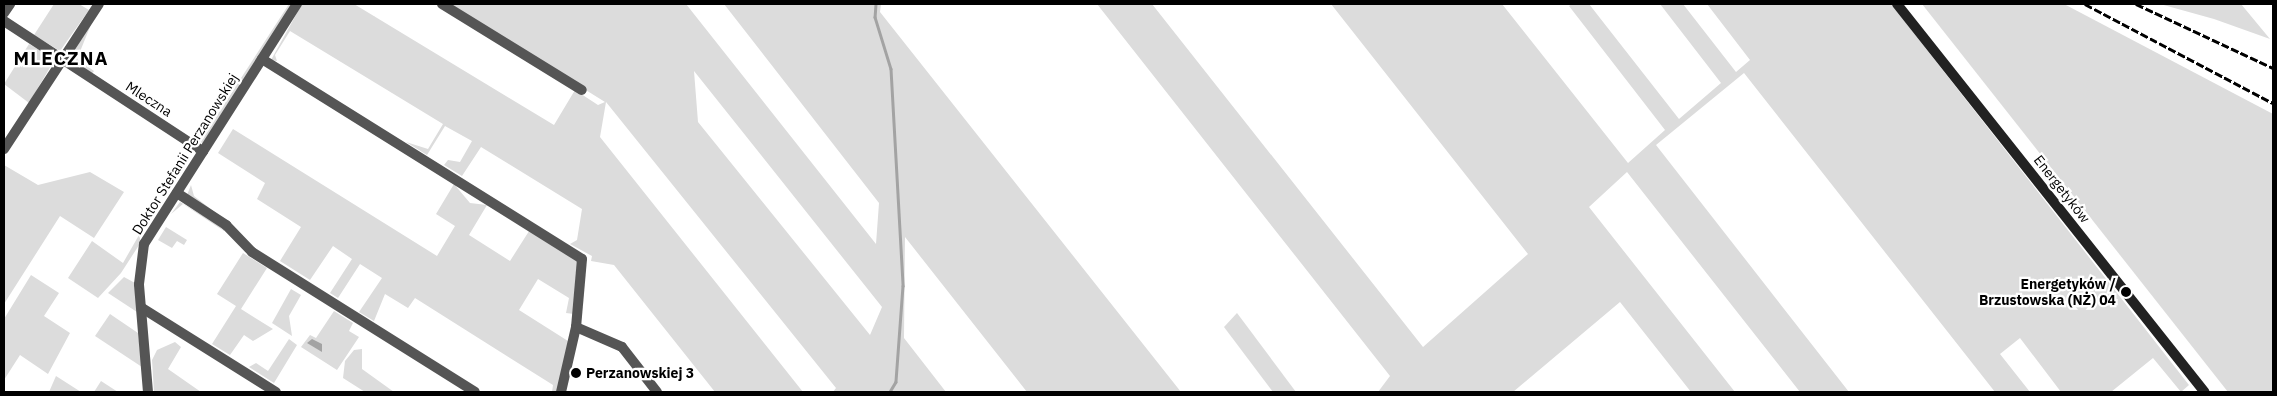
<!DOCTYPE html>
<meta charset="utf-8">
<style>
body{margin:0}
#map{position:relative;width:2277px;height:396px;overflow:hidden;background:#fff;font-family:"IBM Plex Sans",sans-serif}
div>[style]{position:absolute}
.green>*{inset:0;background:#dcdcdc}
.water>*{inset:0;background:#a3a3a3}
.stream>*{height:2.5px;margin:-1.25px;padding:0 1.25px;transform-origin:1.25px;border-radius:1.25px;background:#a3a3a3}
.street>*{height:10px;margin:-5px;padding:0 5px;transform-origin:5px;border-radius:5px;background:#555}
.secondary>*{height:10px;margin:-5px;padding:0 5px;transform-origin:5px;border-radius:5px;background:#222}
.rail>*{height:2.5px;margin-top:-1.25px;transform-origin:0;background:repeating-linear-gradient(90deg,#000 0 8px,transparent 0 10.5px)}
.dots>*{width:14px;height:14px;translate:-50% -50%;box-sizing:border-box;border:2px solid #fff;border-radius:50%}
span{translate:-50% -50%;white-space:nowrap;text-align:center;line-height:1.15;-webkit-text-stroke:4.5px #fff;paint-order:stroke}
.street-label{font-size:14px;color:#000}
.poi-label{font-size:14px;color:#000;font-weight:700}
.right{translate:-100% -50%;text-align:right}
.left{translate:0 -50%;text-align:left}
.district-label{font-size:19px;color:#000;font-weight:700;letter-spacing:1px}
.frame{position:absolute;inset:0;border:5px solid #000;pointer-events:none}
</style>
<div id="map">
<div class="green">
<div style="clip-path:polygon(54px 4px,79px 4px,89px 10px,60px 51px,34px 35px)"></div>
<div style="clip-path:polygon(289px 4px,293px 4px,203px 144px,194px 135px,204px 118px,210px 111px,217px 115px)"></div>
<div style="clip-path:polygon(evenodd,302px 4px,354px 4px,554px 125px,575px 90px,598px 105px,605px 102px,448px 4px,686px 4px,876px 244px,879px 203px,724px 4px,881px 4px,880px 12px,1181px 392px,1027px 392px,905px 237px,904px 338px,946px 392px,833px 392px,836px 388px,606px 102px,600px 137px,803px 392px,715px 392px,614px 265px,591px 261px,592px 256px,570px 244px,577px 240px,582px 209px,481px 147px,462px 176px,444px 165px,448px 160px,460px 162px,472px 141px,445px 126px,427px 155px,406px 142px,428px 149px,443px 124px,290px 31px,275px 55px,277px 61px,271px 60px,302px 4px,694px 71px,882px 307px,870px 335px,698px 122px,694px 71px)"></div>
<div style="clip-path:polygon(1097px 4px,1152px 4px,1423px 347px,1528px 254px,1331px 4px,1502px 4px,1628px 163px,1665px 130px,1569px 6px,1572px 4px,1589px 4px,1679px 119px,1721px 83px,1660px 4px,1683px 4px,1736px 72px,1750px 60px,1707px 4px,1891px 4px,2189px 385px,2181px 392px,2153px 358px,2111px 392px,2061px 392px,2020px 338px,2000px 354px,2030px 392px,1995px 392px,1744px 73px,1656px 145px,1849px 392px,1800px 392px,1627px 172px,1589px 207px,1735px 392px,1691px 392px,1620px 302px,1513px 392px,1378px 392px,1390px 376px)"></div>
<div style="clip-path:polygon(1922px 4px,2064px 4px,2273px 114px,2273px 392px,2228px 392px)"></div>
<div style="clip-path:polygon(2160px 4px,2241px 4px,2270px 39px,2214px 19px)"></div>
<div style="clip-path:polygon(92px 22px,77px 59px,94px 71px,92px 74px,70px 58px)"></div>
<div style="clip-path:polygon(29px 44px,55px 59px,29px 103px,4px 84px)"></div>
<div style="clip-path:polygon(233px 129px,437px 256px,455px 226px,436px 214px,454px 184px,470px 203px,487px 205px,469px 235px,510px 261px,531px 228px,579px 262px,574px 314px,566px 313px,569px 298px,538px 279px,519px 310px,568px 341px,558px 392px,552px 392px,553px 385px,415px 298px,408px 308px,385px 294px,374px 321px,359px 312px,382px 278px,360px 264px,338px 298px,330px 293px,352px 259px,333px 246px,310px 280px,280px 261px,301px 227px,257px 199px,265px 183px,218px 153px)"></div>
<div style="clip-path:polygon(4px 165px,38px 185px,90px 172px,124px 192px,94px 238px,60px 216px,4px 304px)"></div>
<div style="clip-path:polygon(191px 185px,194px 196px,221px 217px,187px 195px)"></div>
<div style="clip-path:polygon(180px 202px,225px 229px,224px 231px,183px 204px,171px 214px)"></div>
<div style="clip-path:polygon(166px 227px,187px 240px,184px 245px,177px 241px,172px 248px,158px 240px)"></div>
<div style="clip-path:polygon(139px 235px,141px 242px,121px 273px,98px 298px,68px 278px,92px 241px,123px 263px)"></div>
<div style="clip-path:polygon(243px 253px,267px 268px,241px 309px,273px 329px,253px 341px,244px 335px,230px 355px,212px 344px,236px 306px,217px 294px)"></div>
<div style="clip-path:polygon(31px 275px,59px 293px,44px 316px,70px 333px,48px 374px,20px 355px,4px 380px,4px 319px)"></div>
<div style="clip-path:polygon(124px 277px,135px 283px,137px 312px,108px 293px)"></div>
<div style="clip-path:polygon(291px 289px,301px 295px,289px 316px,292px 336px,272px 323px)"></div>
<div style="clip-path:polygon(334px 311px,353px 323px,349px 331px,359px 337px,337px 370px,301px 347px,310px 335px,316px 338px)"></div>
<div style="clip-path:polygon(1237px 313px,1296px 392px,1273px 392px,1224px 327px)"></div>
<div style="clip-path:polygon(110px 314px,138px 333px,142px 367px,95px 336px)"></div>
<div style="clip-path:polygon(289px 339px,297px 345px,274px 383px,249px 367px,256px 363px,268px 371px)"></div>
<div style="clip-path:polygon(175px 342px,181px 347px,168px 369px,201px 392px,154px 392px,152px 360px,157px 350px)"></div>
<div style="clip-path:polygon(362px 349px,362px 369px,394px 392px,365px 392px,343px 378px,345px 361px,354px 350px)"></div>
<div style="clip-path:polygon(56px 376px,81px 392px,49px 392px)"></div>
<div style="clip-path:polygon(101px 381px,118px 392px,94px 392px)"></div>
</div>
<div class="water">
<div style="clip-path:polygon(312px 339px,322px 344px,322px 352px,307px 343px)"></div>
</div>
<div class="stream">
<div style="left:876px;top:4px;width:13px;rotate:94deg"></div>
<div style="left:875px;top:17px;width:54px;rotate:72.9deg"></div>
<div style="left:891px;top:69px;width:217px;rotate:86.8deg"></div>
<div style="left:903px;top:286px;width:96px;rotate:94.2deg"></div>
<div style="left:896px;top:382px;width:12px;rotate:121deg"></div>
</div>
<div class="street">
<div style="left:442px;top:4px;width:164px;rotate:31.6deg"></div>
<div style="left:4px;top:13px;width:11px;rotate:-56deg"></div>
<div style="left:4px;top:21px;width:238px;rotate:33.2deg"></div>
<div style="left:262px;top:59px;width:377px;rotate:32deg"></div>
<div style="left:582px;top:259px;width:68px;rotate:95deg"></div>
<div style="left:576px;top:327px;width:67px;rotate:103deg"></div>
<div style="left:4px;top:149px;width:173px;rotate:-56.8deg"></div>
<div style="left:177px;top:193px;width:59px;rotate:33.1deg"></div>
<div style="left:226px;top:225px;width:37px;rotate:46deg"></div>
<div style="left:252px;top:252px;width:263px;rotate:32.1deg"></div>
<div style="left:142px;top:308px;width:158px;rotate:32.1deg"></div>
<div style="left:576px;top:327px;width:50px;rotate:23.5deg"></div>
<div style="left:622px;top:347px;width:57px;rotate:52.1deg"></div>
<div style="left:148px;top:392px;width:108px;rotate:-94.8deg"></div>
<div style="left:139px;top:284px;width:40px;rotate:-82.9deg"></div>
<div style="left:144px;top:244px;width:285px;rotate:-57.5deg"></div>
</div>
<div class="secondary">
<div style="left:1897px;top:4px;width:495px;rotate:51.6deg"></div>
</div>
<div class="rail">
<div style="left:2085px;top:4px;width:212px;rotate:27.8deg"></div>
<div style="left:2136px;top:4px;width:151px;rotate:25deg"></div>
</div>
<div class="dots">
<div style="left:2126px;top:292px;background:#000"></div>
<div style="left:576px;top:373px;background:#000"></div>
</div>
<div class="street-label">
<span style="left:149px;top:99px;rotate:33deg">Mleczna</span>
<span style="left:185px;top:154px;rotate:-58deg">Doktor Stefanii Perzanowskiej</span>
<span style="left:2062px;top:189px;rotate:52deg">Energetyków</span>
</div>
<div class="poi-label">
<span class="right" style="left:2116px;top:292px">Energetyków /<br>Brzustowska (NŻ) 04</span>
<span class="left" style="left:586px;top:373px">Perzanowskiej 3</span>
</div>
<div class="district-label">
<span style="left:61px;top:59px">MLECZNA</span>
</div>
<div class="frame"></div>
</div>
